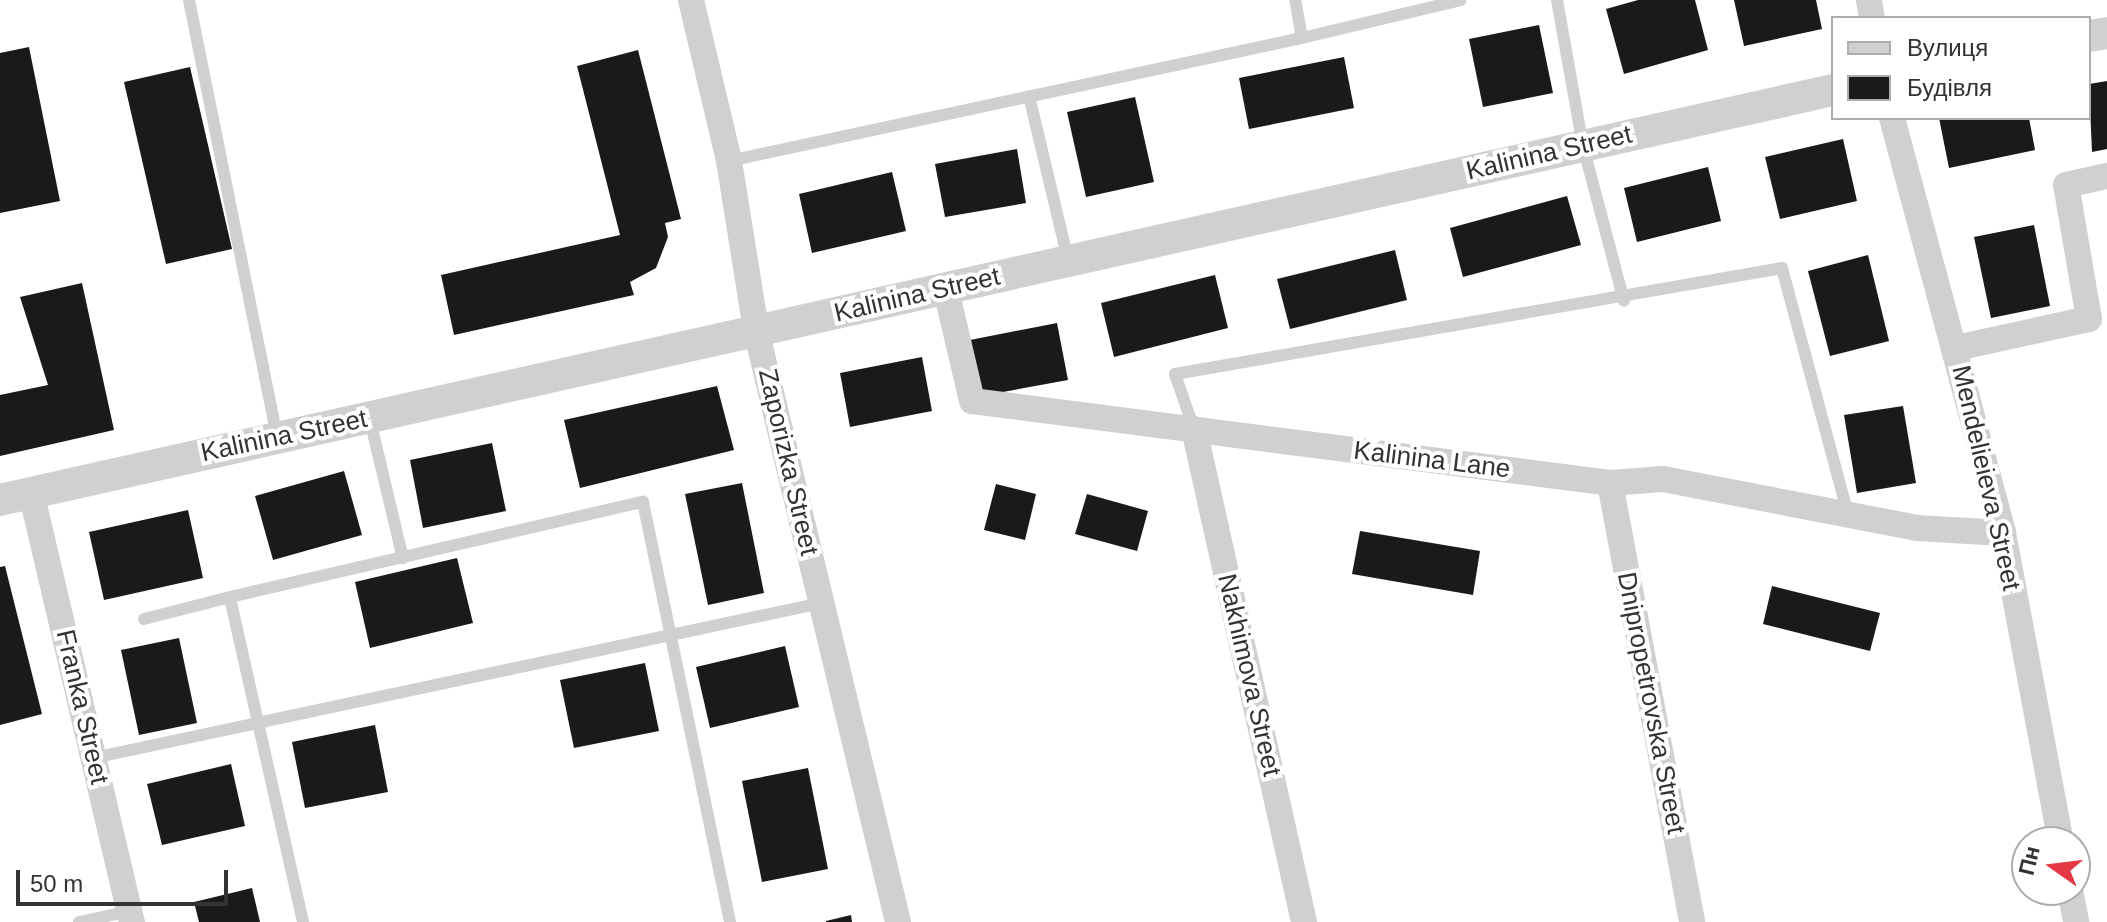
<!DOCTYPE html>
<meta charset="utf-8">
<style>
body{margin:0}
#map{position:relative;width:2107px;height:922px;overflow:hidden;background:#fff;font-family:Helvetica,sans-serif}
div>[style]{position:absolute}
.building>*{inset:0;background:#1a1a1a}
.service>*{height:12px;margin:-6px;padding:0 6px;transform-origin:6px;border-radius:6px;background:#d0d0d0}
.minor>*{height:26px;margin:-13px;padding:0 13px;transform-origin:13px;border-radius:13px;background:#d0d0d0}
.tertiary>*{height:32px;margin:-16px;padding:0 16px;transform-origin:16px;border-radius:16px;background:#d0d0d0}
span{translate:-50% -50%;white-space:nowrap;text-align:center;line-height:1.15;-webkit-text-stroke:8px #fff;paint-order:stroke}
.street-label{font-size:26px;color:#333}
.legend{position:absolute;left:1831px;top:16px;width:260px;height:104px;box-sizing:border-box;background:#fff;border:2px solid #adadad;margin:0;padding:10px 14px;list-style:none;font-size:24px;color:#333}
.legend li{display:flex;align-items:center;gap:16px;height:40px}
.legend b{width:40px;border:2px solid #adadad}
.north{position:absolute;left:2011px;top:826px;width:80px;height:80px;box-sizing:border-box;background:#fff;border:2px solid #adadad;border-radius:50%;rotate:284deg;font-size:22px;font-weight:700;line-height:32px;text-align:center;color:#333}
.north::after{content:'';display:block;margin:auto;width:28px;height:36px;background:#e63946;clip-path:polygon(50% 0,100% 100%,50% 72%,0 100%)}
.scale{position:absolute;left:16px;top:870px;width:212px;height:36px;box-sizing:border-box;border:4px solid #333;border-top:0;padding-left:10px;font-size:24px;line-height:28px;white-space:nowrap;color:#333;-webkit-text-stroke:6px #fff;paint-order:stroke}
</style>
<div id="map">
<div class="building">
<div style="clip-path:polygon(1638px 0,1695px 0,1708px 50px,1624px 74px,1606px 9px)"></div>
<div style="clip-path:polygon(1734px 0,1816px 0,1822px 29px,1744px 46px)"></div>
<div style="clip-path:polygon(1539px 25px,1553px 93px,1483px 107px,1469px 39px)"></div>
<div style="clip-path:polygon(29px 47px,60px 201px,0 213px,0 53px)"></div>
<div style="clip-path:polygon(638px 50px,681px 219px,665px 223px,668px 237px,656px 268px,630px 282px,634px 295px,454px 335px,441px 275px,620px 235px,577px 66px)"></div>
<div style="clip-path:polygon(1344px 57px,1354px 108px,1249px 129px,1239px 78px)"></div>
<div style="clip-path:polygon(190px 67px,232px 249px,166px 264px,124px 82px)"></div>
<div style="clip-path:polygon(2107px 81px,2107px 149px,2092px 152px,2089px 84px)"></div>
<div style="clip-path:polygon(1135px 97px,1154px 182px,1086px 197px,1067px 112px)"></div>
<div style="clip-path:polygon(1939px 118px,2029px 118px,2035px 150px,1949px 168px)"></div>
<div style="clip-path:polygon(1843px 139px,1857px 201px,1780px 219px,1765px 157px)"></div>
<div style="clip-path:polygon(1017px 149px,1026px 203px,945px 217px,935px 164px)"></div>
<div style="clip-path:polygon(1708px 167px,1721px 221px,1637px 242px,1624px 188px)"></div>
<div style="clip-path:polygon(892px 172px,906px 231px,812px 253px,799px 194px)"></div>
<div style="clip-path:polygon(1567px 196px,1581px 245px,1463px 277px,1450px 228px)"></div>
<div style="clip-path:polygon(2034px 225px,2050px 306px,1991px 318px,1974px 237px)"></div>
<div style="clip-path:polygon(1395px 250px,1407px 300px,1290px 329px,1277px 279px)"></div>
<div style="clip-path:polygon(1868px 255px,1889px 341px,1830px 356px,1808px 271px)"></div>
<div style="clip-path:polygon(1215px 275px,1228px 328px,1114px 357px,1101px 303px)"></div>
<div style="clip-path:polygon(82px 283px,114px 430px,0 456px,0 395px,48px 385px,20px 297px)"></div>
<div style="clip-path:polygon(1057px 323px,1068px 380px,981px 396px,970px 340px)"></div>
<div style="clip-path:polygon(922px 357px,932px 411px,850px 427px,840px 373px)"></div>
<div style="clip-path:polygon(717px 386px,734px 450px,580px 488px,564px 420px)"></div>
<div style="clip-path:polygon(1903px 406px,1916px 483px,1857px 493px,1844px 415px)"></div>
<div style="clip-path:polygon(492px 443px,506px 511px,423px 528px,410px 460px)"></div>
<div style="clip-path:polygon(344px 471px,362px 535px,273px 560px,255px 496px)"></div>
<div style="clip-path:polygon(742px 483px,764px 593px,708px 605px,685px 494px)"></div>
<div style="clip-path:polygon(996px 484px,1036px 494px,1025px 540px,984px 530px)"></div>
<div style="clip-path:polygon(1087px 494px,1148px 511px,1137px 551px,1075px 534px)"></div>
<div style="clip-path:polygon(188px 510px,203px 578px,104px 600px,89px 532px)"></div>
<div style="clip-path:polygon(1360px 531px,1480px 551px,1473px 595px,1352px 574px)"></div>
<div style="clip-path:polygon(457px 558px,473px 623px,370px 648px,355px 582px)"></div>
<div style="clip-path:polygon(5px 566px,42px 714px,0 725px,0 567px)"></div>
<div style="clip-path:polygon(1772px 586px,1880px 613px,1870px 651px,1763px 624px)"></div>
<div style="clip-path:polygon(179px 638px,197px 723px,139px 735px,121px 650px)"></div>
<div style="clip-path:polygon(785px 646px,799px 707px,710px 728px,696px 667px)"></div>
<div style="clip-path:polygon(645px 663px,659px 731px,574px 748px,560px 680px)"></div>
<div style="clip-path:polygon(375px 725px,388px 792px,305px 808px,292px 742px)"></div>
<div style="clip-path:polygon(231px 764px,245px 826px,162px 845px,147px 784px)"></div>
<div style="clip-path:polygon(808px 768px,828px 869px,762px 882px,742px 781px)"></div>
<div style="clip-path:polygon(252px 888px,260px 922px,199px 922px,194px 902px)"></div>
<div style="clip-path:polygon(851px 915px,852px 922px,826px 922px,826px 921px)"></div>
</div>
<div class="service">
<div style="left:189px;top:0;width:445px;rotate:78.6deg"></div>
<div style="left:1557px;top:0;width:148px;rotate:79.9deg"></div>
<div style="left:1583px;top:146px;width:160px;rotate:75.2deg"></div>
<div style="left:1302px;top:38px;width:163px;rotate:-13.4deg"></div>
<div style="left:1029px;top:96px;width:169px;rotate:76.6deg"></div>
<div style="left:729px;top:161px;width:586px;rotate:-12.12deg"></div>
<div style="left:1302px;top:38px;width:39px;rotate:-100deg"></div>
<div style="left:370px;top:420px;width:142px;rotate:76.6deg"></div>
<div style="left:1194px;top:429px;width:58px;rotate:-109.1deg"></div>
<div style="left:1175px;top:374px;width:616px;rotate:-9.91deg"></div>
<div style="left:1782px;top:268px;width:256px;rotate:75deg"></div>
<div style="left:144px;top:619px;width:89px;rotate:-14.3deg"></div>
<div style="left:93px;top:758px;width:744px;rotate:-12.02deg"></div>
<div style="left:79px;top:922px;width:52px;rotate:-12.2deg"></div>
<div style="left:303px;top:922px;width:333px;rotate:-102.7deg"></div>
<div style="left:230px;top:597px;width:424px;rotate:-13deg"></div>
<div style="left:643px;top:502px;width:429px;rotate:78.3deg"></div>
</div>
<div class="minor">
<div style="left:691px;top:0;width:165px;rotate:76.7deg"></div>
<div style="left:729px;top:161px;width:171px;rotate:80.9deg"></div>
<div style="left:756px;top:330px;width:609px;rotate:76.51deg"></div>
<div style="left:1869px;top:0;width:18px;rotate:81deg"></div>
<div style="left:1892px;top:118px;width:430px;rotate:75deg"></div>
<div style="left:2003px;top:533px;width:314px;rotate:79.4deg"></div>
<div style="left:946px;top:290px;width:114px;rotate:76.8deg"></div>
<div style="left:972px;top:401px;width:643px;rotate:7.32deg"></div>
<div style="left:1610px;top:483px;width:53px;rotate:-4.3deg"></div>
<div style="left:1663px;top:479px;width:259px;rotate:10.9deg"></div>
<div style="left:1917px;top:528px;width:86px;rotate:3.3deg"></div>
<div style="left:1956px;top:348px;width:136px;rotate:-12.3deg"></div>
<div style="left:2089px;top:319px;width:136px;rotate:-99.7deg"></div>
<div style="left:2066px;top:185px;width:42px;rotate:-12.4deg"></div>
<div style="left:1194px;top:429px;width:505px;rotate:77.42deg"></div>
<div style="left:1610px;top:483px;width:447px;rotate:79.4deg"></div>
<div style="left:31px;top:492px;width:442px;rotate:76.8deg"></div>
<div style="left:2070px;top:890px;width:33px;rotate:79deg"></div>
</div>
<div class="tertiary">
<div style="left:2089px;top:36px;width:18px;rotate:-9deg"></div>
<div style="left:0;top:500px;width:1878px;rotate:-12.61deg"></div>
</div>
<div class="street-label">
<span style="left:1549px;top:153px;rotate:-13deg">Kalinina Street</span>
<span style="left:917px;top:295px;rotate:-13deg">Kalinina Street</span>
<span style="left:284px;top:436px;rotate:-12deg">Kalinina Street</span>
<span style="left:1432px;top:460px;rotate:7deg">Kalinina Lane</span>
<span style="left:788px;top:462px;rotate:77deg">Zaporizka Street</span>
<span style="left:1986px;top:478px;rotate:77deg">Mendelieieva Street</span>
<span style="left:1249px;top:675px;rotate:77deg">Nakhimova Street</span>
<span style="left:1651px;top:703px;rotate:79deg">Dnipropetrovska Street</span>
<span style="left:82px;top:707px;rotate:77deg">Franka Street</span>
</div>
<ul class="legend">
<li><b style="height:10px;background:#d0d0d0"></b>Вулиця</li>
<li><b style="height:22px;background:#1a1a1a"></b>Будівля</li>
</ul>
<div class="north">Пн</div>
<div class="scale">50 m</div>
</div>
